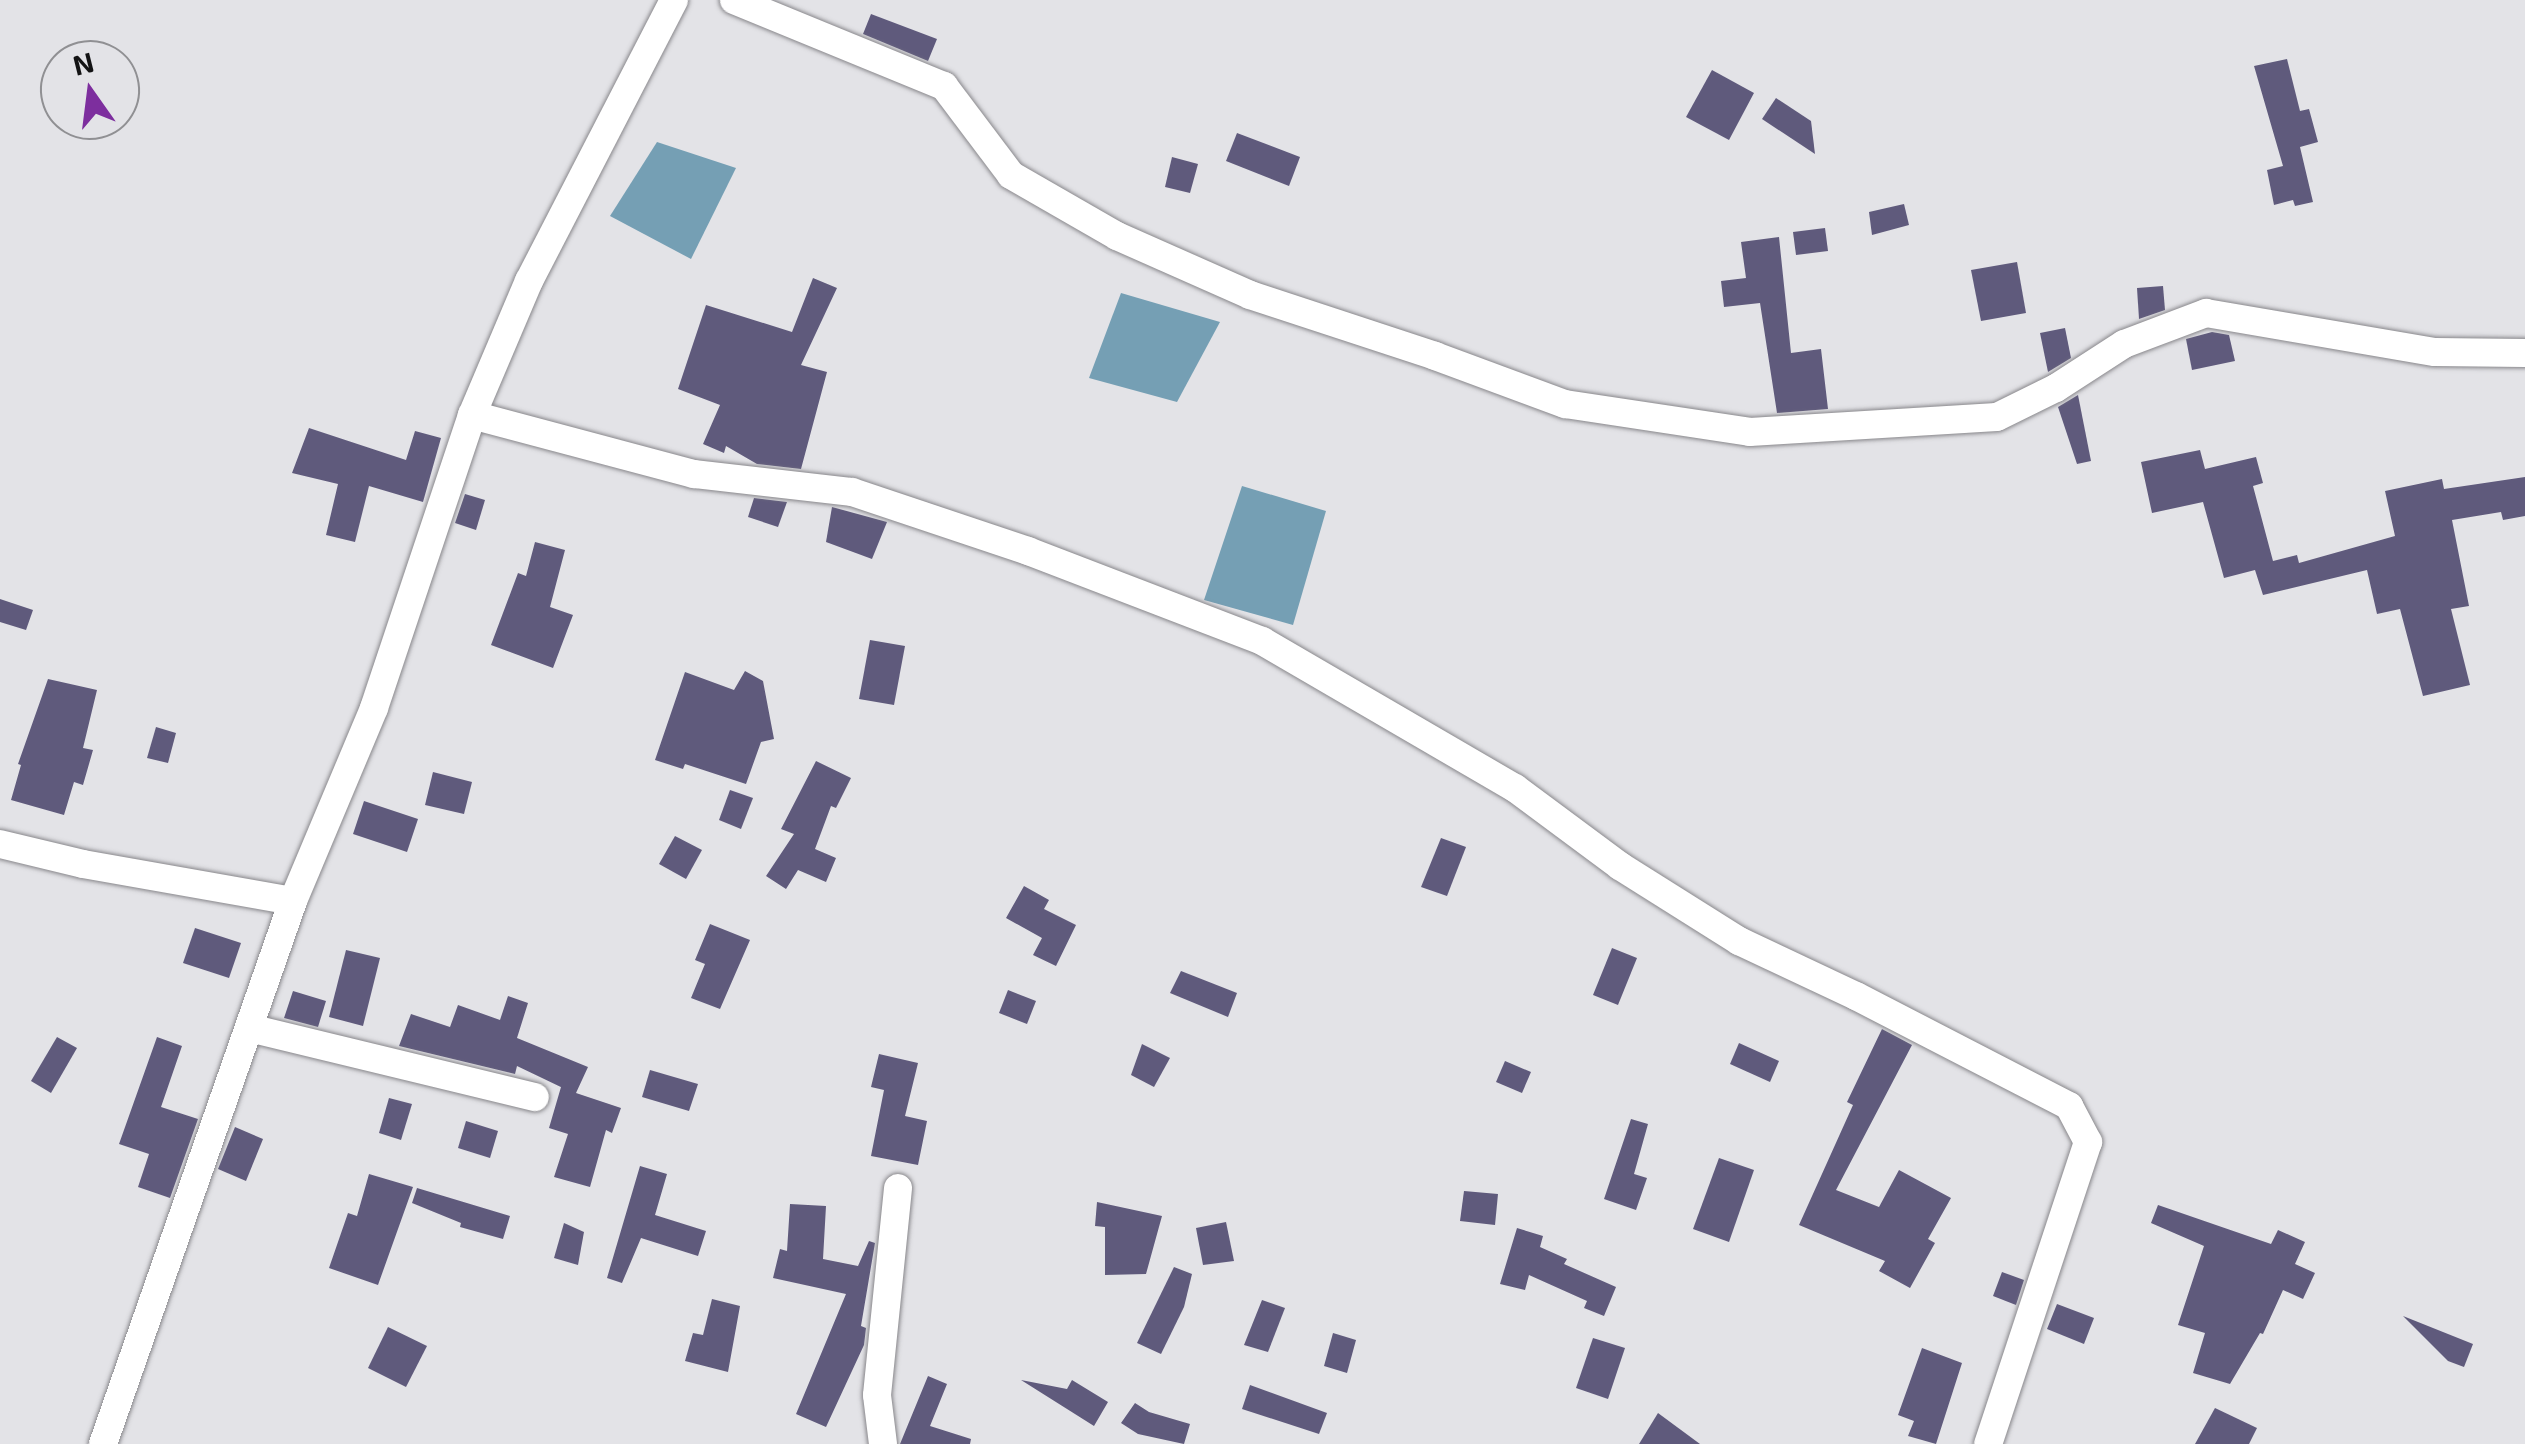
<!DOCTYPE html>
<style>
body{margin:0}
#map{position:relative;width:2525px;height:1444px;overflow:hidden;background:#e3e3e7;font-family:"Exo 2",sans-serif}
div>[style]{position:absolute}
.water>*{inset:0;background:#759fb4}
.building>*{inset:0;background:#5f5a7c}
.roads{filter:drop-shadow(0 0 2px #88878b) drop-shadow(0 0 2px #88878b)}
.minor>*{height:28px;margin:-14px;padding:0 14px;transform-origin:14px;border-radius:14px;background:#fff}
span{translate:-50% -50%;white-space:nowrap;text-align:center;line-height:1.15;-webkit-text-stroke:10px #e3e3e7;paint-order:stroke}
.north{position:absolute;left:40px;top:40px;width:100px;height:100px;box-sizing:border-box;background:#e3e3e7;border:2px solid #909093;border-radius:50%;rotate:346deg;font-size:28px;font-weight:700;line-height:40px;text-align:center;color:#131314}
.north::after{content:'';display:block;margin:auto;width:35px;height:45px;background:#7d2e9e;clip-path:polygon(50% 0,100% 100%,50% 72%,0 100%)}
</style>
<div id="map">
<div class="water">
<div style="clip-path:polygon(657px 142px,736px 168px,691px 259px,610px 216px)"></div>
<div style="clip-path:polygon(1121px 293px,1220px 322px,1177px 402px,1089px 378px)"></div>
<div style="clip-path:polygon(1242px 486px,1326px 511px,1293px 625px,1204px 600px)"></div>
</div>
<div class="building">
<div style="clip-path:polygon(871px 14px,937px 39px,928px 61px,863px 34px)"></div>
<div style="clip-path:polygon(2287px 59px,2300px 111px,2309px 109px,2318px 142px,2300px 147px,2313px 202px,2295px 206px,2293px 200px,2274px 205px,2267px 170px,2283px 166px,2254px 66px)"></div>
<div style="clip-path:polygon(1712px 70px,1754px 93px,1729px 140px,1686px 117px)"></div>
<div style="clip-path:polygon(1776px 98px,1811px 121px,1815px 154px,1762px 119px)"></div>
<div style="clip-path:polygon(1237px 133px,1300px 157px,1289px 186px,1226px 161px)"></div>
<div style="clip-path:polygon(1172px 157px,1198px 164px,1190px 193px,1165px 187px)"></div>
<div style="clip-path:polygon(1904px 204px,1909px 225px,1872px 235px,1869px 212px)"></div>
<div style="clip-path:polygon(1825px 228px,1828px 251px,1796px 255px,1793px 232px)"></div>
<div style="clip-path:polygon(1779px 237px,1791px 353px,1821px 349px,1828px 409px,1777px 413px,1760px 303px,1724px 307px,1721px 281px,1746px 278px,1741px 242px)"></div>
<div style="clip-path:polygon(2017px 262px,2026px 313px,1981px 321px,1971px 270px)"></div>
<div style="clip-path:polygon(813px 278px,837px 288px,801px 365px,827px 372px,801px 469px,757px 464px,726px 446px,724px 453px,703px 444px,720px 405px,678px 389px,706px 305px,792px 332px)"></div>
<div style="clip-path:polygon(2163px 286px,2165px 310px,2139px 319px,2137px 288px)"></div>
<div style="clip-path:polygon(2065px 328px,2071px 358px,2048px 372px,2040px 333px)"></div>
<div style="clip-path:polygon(2212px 332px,2229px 335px,2235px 361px,2192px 370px,2186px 339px)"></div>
<div style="clip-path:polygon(2078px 395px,2091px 461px,2077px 464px,2058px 407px)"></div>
<div style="clip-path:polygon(309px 428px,406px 460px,415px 431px,441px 438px,423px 502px,369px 486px,355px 542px,326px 535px,338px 484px,292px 473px)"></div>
<div style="clip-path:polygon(2200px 450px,2205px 469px,2256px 457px,2263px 483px,2253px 486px,2273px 561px,2297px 555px,2299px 563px,2395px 536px,2385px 491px,2442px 479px,2444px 489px,2525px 477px,2525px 516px,2503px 520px,2501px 512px,2452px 520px,2469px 606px,2451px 609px,2470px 685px,2423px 696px,2400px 609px,2377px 614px,2367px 570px,2263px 595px,2255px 570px,2224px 578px,2203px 502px,2152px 513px,2141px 462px)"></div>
<div style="clip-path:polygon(465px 494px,485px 500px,476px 530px,455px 523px)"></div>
<div style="clip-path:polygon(754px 498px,787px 502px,778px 527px,748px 517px)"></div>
<div style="clip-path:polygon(832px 507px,887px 522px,872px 559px,826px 542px)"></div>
<div style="clip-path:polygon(535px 542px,565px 550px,550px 607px,573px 615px,553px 668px,491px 645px,518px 573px,526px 576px)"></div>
<div style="clip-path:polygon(0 599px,33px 610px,26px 630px,0 622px)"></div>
<div style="clip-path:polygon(870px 640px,905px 646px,894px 705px,859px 699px)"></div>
<div style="clip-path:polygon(745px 671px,763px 681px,774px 739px,761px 742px,746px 784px,685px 764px,683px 769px,655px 760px,685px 672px,734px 690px)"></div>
<div style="clip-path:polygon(48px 679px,97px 690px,83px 748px,93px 750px,83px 785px,74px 782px,64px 815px,11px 800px,21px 765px,18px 764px)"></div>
<div style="clip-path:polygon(156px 727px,176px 733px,168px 763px,147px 758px)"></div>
<div style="clip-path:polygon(816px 761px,851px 778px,836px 808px,831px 806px,815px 849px,836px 858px,826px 882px,798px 870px,786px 889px,766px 876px,794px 834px,781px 829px)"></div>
<div style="clip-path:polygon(433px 772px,472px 782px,464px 814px,425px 805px)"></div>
<div style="clip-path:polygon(730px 790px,753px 798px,741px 829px,719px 820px)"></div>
<div style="clip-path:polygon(364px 801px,418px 819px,407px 852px,353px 834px)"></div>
<div style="clip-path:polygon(675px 836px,702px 850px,686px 879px,659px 864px)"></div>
<div style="clip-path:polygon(1441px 838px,1466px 847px,1447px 896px,1421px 887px)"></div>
<div style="clip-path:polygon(1024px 886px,1049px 900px,1044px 909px,1076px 925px,1056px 966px,1033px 955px,1042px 938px,1006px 918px)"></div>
<div style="clip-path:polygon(710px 924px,750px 940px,720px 1009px,691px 998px,705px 964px,695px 960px)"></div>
<div style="clip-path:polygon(195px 928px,241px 943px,229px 978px,183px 963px)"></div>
<div style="clip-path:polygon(1612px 948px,1637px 958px,1618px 1005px,1593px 995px)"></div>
<div style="clip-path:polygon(346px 950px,380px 958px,363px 1026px,329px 1017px)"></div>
<div style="clip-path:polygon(1181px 971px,1237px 993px,1228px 1017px,1170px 993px)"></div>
<div style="clip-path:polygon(1008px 990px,1036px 1001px,1027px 1024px,999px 1013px)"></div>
<div style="clip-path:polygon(293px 991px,326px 1001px,318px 1027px,284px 1018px)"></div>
<div style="clip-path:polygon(508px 996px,528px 1003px,517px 1038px,588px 1067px,576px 1093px,621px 1108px,612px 1133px,606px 1130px,590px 1187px,554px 1177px,568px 1134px,549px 1128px,561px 1087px,565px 1089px,517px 1066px,515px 1074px,399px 1046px,411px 1014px,450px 1027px,458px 1005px,500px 1020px)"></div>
<div style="clip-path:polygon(1882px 1029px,1912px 1045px,1836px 1190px,1879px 1207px,1899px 1170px,1951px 1198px,1928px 1239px,1935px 1243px,1910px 1288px,1879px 1271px,1885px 1261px,1799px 1225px,1853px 1105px,1847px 1102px)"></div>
<div style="clip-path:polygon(57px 1037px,77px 1048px,51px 1093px,31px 1081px)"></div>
<div style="clip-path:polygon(157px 1037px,182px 1046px,161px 1107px,198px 1119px,170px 1198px,138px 1187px,149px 1154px,119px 1144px)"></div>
<div style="clip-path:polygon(1739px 1043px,1779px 1061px,1770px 1082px,1730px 1064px)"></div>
<div style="clip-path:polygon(1142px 1044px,1170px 1058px,1154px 1087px,1131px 1075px)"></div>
<div style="clip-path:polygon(879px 1054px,918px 1063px,905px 1116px,927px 1121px,918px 1165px,871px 1156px,884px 1090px,871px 1087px)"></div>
<div style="clip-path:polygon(1505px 1061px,1531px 1072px,1522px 1093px,1496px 1082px)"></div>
<div style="clip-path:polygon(650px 1070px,698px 1084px,689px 1111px,642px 1097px)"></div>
<div style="clip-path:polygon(389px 1098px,412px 1104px,401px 1140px,379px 1133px)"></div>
<div style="clip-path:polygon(1631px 1119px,1648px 1124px,1634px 1174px,1647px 1178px,1636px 1210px,1604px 1199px)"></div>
<div style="clip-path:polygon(466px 1121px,498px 1131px,490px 1158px,458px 1148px)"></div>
<div style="clip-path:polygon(235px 1127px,263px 1139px,246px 1181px,218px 1169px)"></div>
<div style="clip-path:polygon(1719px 1158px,1754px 1170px,1729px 1242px,1693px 1229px)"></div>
<div style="clip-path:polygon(640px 1166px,667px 1174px,655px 1215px,706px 1231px,698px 1256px,641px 1238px,622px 1283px,607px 1278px)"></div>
<div style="clip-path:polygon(369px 1174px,413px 1187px,378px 1285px,329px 1268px,348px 1213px,357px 1216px)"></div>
<div style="clip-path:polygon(417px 1188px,510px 1216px,503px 1239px,460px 1227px,461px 1223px,412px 1203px)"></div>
<div style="clip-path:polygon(1464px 1191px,1498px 1194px,1495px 1225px,1460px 1221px)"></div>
<div style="clip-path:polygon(1097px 1202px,1162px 1216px,1146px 1274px,1105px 1275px,1105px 1227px,1095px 1226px)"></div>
<div style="clip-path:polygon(790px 1204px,826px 1206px,823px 1259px,858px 1266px,869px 1241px,875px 1243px,861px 1326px,866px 1328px,864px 1345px,826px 1427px,796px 1414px,846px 1294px,773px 1278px,780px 1249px,787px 1251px)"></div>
<div style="clip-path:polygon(2158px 1205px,2271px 1244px,2278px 1230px,2305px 1242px,2295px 1264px,2315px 1273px,2303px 1299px,2283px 1290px,2263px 1334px,2260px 1333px,2230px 1384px,2193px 1373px,2205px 1333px,2178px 1325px,2204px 1246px,2151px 1223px)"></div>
<div style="clip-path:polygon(1226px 1222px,1234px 1261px,1203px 1265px,1196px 1228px)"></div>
<div style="clip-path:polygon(564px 1223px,584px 1232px,578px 1265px,554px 1258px)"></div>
<div style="clip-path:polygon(1517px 1228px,1543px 1236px,1540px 1247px,1567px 1259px,1564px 1264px,1616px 1287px,1604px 1316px,1584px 1308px,1587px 1301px,1529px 1275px,1525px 1290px,1500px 1284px)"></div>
<div style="clip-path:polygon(1174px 1267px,1192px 1274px,1184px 1307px,1161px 1354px,1137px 1343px)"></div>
<div style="clip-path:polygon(2002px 1272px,2024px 1280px,2016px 1305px,1993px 1296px)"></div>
<div style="clip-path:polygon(712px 1299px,740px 1306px,728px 1372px,685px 1361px,693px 1333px,703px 1335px)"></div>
<div style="clip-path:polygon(1262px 1300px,1285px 1308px,1268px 1352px,1244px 1345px)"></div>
<div style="clip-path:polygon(2057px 1304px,2094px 1318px,2084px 1344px,2047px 1329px)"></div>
<div style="clip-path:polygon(2403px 1316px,2473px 1344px,2464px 1367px,2448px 1361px)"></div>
<div style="clip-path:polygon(388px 1327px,427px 1346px,406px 1387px,368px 1368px)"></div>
<div style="clip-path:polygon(1333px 1333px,1356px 1340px,1347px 1373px,1324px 1366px)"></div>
<div style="clip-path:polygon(1593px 1338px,1625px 1348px,1608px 1399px,1576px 1388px)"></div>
<div style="clip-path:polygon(1922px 1348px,1962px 1363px,1936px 1444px,1908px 1436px,1914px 1421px,1898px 1415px)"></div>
<div style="clip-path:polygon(928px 1376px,947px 1384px,930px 1426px,971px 1439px,970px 1444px,900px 1444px)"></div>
<div style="clip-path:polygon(1021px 1380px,1067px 1389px,1072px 1380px,1108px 1402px,1094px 1426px)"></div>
<div style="clip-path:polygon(1250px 1385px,1327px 1413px,1319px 1434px,1242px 1409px)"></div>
<div style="clip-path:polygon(1135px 1403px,1149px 1412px,1190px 1424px,1184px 1444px,1138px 1434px,1121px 1423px)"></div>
<div style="clip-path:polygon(2215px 1408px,2257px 1428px,2249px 1444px,2195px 1444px)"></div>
<div style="clip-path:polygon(1658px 1413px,1700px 1444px,1639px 1444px)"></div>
</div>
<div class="roads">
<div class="minor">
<div style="left:734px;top:0;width:227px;rotate:22.3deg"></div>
<div style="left:944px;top:86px;width:111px;rotate:53deg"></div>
<div style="left:1011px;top:175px;width:122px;rotate:29.9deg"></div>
<div style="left:1117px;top:236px;width:145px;rotate:23.9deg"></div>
<div style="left:1250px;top:295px;width:195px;rotate:18.2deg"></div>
<div style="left:1435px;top:356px;width:139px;rotate:20.3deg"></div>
<div style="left:1565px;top:404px;width:187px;rotate:8.6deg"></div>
<div style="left:1750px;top:432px;width:247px;rotate:-3.5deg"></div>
<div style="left:1997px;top:417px;width:66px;rotate:-26.2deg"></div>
<div style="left:2056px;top:388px;width:81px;rotate:-32.9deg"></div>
<div style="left:2124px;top:344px;width:88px;rotate:-20.7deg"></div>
<div style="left:2206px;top:313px;width:232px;rotate:9.7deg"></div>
<div style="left:2435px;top:352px;width:90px;rotate:0.6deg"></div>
<div style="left:472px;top:415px;width:230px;rotate:14.9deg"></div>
<div style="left:694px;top:474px;width:159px;rotate:6.5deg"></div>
<div style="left:852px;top:492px;width:186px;rotate:18.5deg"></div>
<div style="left:1028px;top:551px;width:251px;rotate:21deg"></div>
<div style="left:1262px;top:641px;width:293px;rotate:30.2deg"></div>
<div style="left:1515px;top:788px;width:131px;rotate:36.6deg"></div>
<div style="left:1620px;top:866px;width:141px;rotate:32.2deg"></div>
<div style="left:1739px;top:941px;width:129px;rotate:25.2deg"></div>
<div style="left:1856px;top:996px;width:240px;rotate:27.3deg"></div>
<div style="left:2069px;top:1106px;width:41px;rotate:62.2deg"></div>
<div style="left:2088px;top:1142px;width:318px;rotate:108.3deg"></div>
<div style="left:0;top:844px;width:85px;rotate:13.5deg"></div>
<div style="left:83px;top:864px;width:213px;rotate:10deg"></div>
<div style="left:249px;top:1028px;width:294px;rotate:13.6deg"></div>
<div style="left:103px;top:1444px;width:575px;rotate:-70.71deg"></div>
<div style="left:293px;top:901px;width:209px;rotate:-67.2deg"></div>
<div style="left:374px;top:708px;width:309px;rotate:-71.5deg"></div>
<div style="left:472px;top:415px;width:146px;rotate:-67deg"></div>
<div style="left:529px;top:281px;width:316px;rotate:-62.7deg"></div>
<div style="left:883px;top:1444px;width:49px;rotate:-97deg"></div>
<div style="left:877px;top:1395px;width:208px;rotate:-84.2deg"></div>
</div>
</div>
<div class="north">N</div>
</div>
